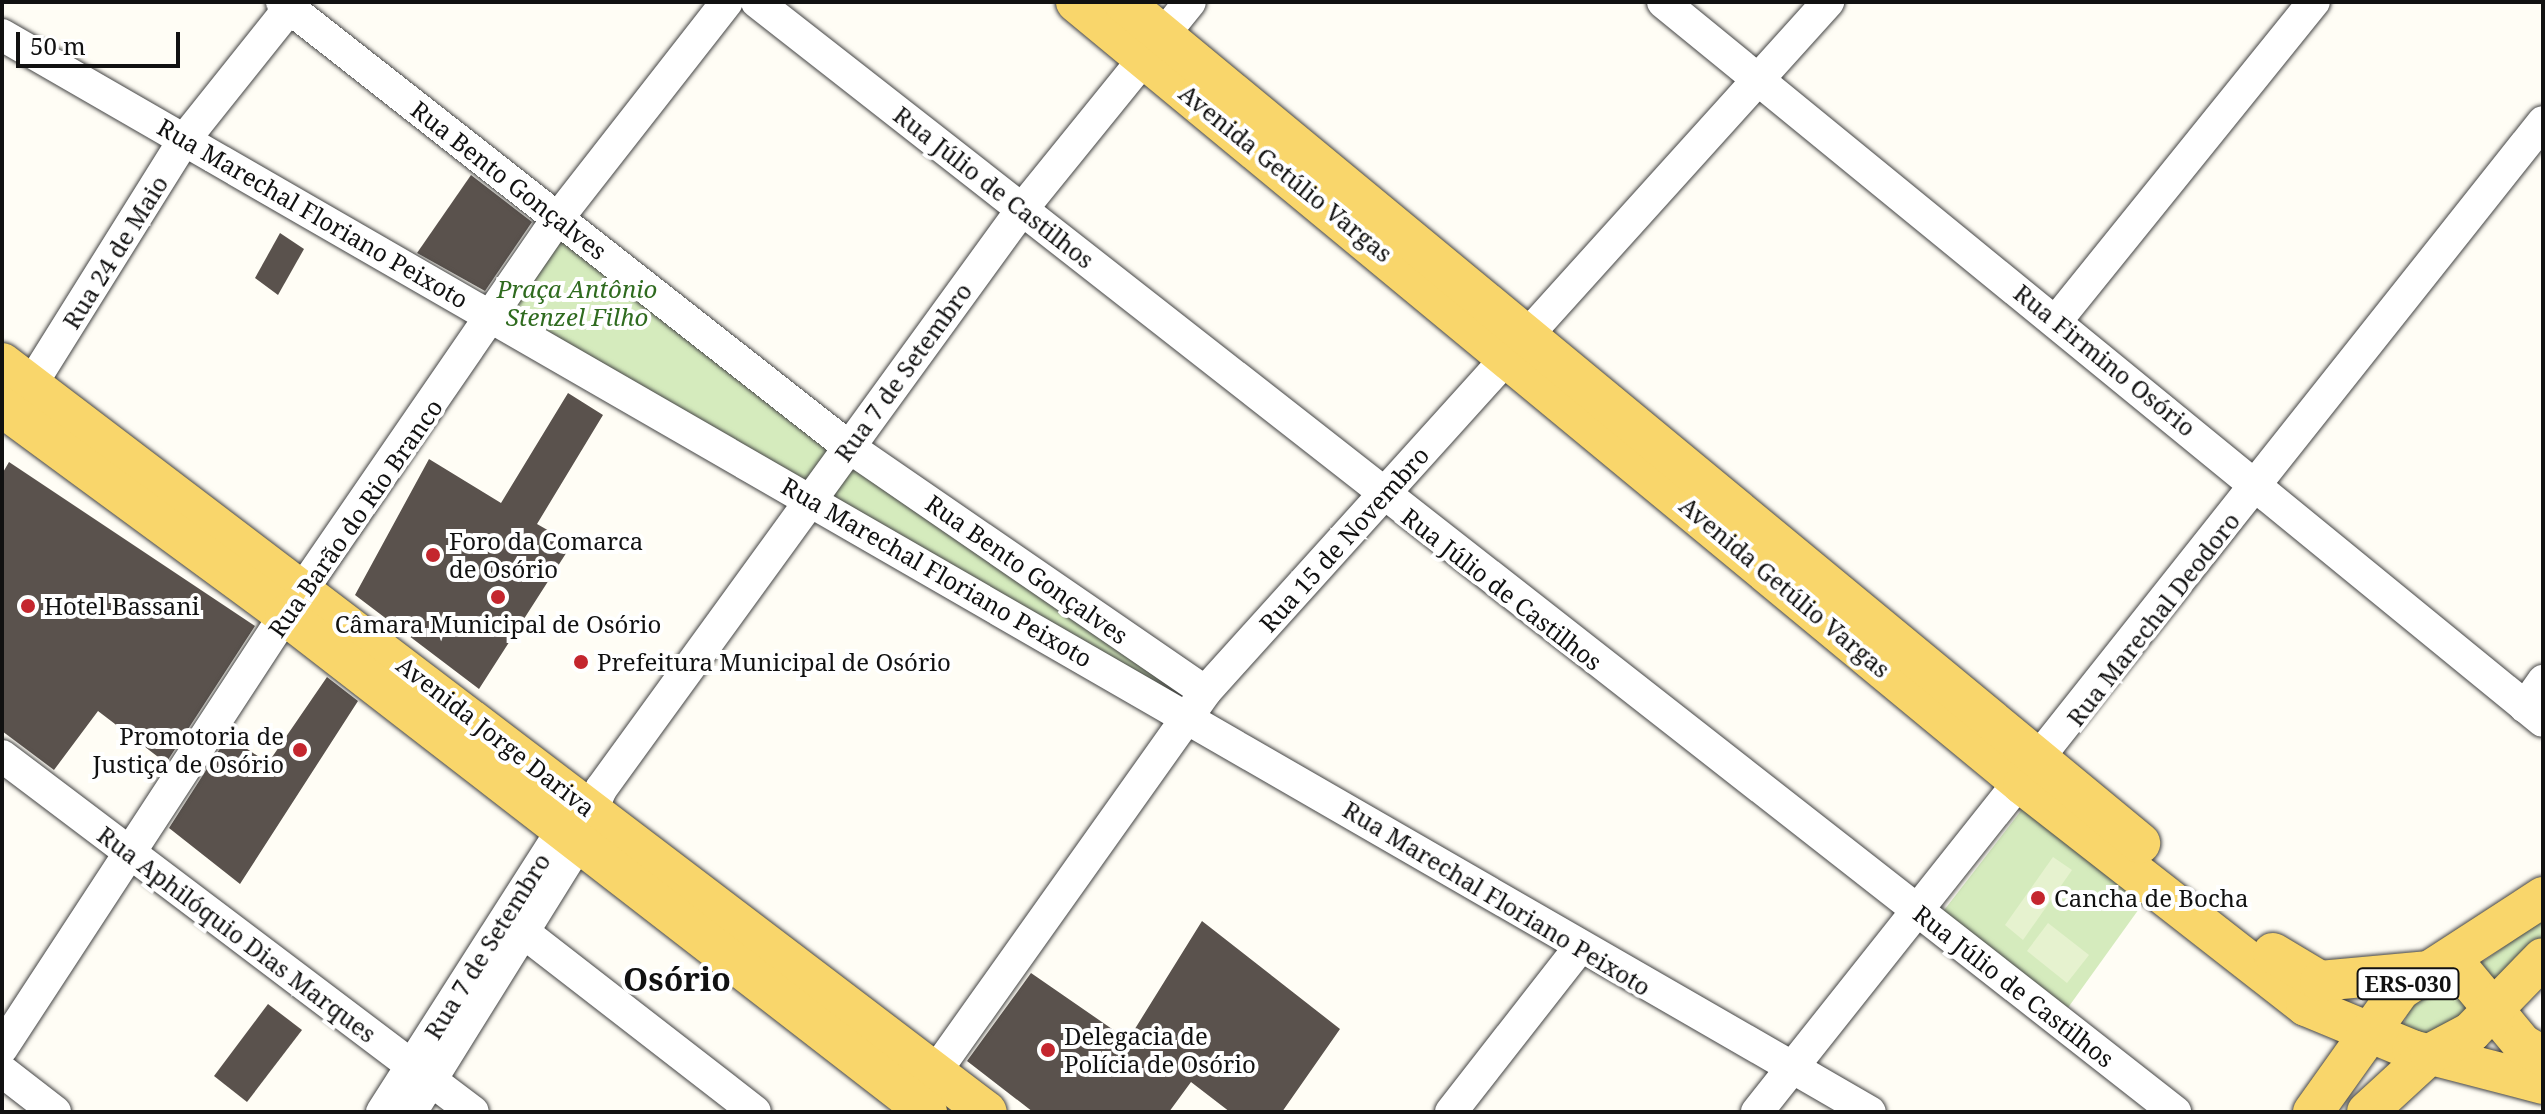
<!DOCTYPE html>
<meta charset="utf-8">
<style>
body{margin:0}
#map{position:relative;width:2545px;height:1114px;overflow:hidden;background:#fffdf5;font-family:"Noto Serif",serif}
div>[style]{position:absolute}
.green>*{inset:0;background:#d5ebbd}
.pitch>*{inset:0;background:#e6f2cf}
.building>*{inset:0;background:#5a524d}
.roads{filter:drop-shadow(0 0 2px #444) drop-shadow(0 0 2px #444)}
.minor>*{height:32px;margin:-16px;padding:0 16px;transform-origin:16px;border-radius:16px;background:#fff}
.major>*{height:40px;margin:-20px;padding:0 20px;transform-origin:20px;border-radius:20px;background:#f9d66b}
.dots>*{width:22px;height:22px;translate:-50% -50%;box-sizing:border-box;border:4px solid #fff;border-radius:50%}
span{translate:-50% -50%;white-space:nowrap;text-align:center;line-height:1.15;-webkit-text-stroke:8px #fff;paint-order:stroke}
.shield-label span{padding:2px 6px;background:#fff;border:2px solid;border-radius:6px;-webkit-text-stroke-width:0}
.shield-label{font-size:22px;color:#111;font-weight:700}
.street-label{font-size:24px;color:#111}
.park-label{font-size:24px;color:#2f6b1f;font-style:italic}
.poi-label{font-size:24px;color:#111}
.left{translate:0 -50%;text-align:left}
.right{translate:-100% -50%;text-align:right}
.district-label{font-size:32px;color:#111;font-weight:700}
.frame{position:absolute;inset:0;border:4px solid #111;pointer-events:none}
.scale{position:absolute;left:16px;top:32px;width:164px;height:36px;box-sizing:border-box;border:4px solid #111;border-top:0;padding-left:10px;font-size:24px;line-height:28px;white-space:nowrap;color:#111;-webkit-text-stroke:6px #fff;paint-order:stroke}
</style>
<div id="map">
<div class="green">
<div style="clip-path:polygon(560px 231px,835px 444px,805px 485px,507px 316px)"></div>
<div style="clip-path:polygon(852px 454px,1192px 691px,1183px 703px,818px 498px)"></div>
<div style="clip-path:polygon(2027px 803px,2149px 895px,2062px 1016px,1938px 918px)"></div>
<div style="clip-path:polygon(2543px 919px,2543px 944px,2497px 983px,2481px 963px)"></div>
<div style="clip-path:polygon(2448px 983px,2472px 1006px,2435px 1044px,2402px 1028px,2412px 1002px)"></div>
</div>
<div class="pitch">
<div style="clip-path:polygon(2053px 857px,2072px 870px,2023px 940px,2005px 925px)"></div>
<div style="clip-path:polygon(2048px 923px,2089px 955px,2067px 983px,2027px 951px)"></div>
</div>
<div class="building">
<div style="clip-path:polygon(471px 175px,532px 222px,485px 291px,417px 253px)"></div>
<div style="clip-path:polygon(280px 233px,304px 249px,278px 295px,255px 278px)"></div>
<div style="clip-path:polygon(568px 393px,603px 415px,537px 524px,572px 544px,479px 689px,355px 595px,429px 459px,501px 503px)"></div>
<div style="clip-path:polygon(9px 462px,255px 626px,166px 763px,98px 711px,54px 770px,2px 731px,2px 474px)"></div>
<div style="clip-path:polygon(327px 677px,358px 701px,240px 884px,169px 828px,228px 736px,268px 763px)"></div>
<div style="clip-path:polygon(1202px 921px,1340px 1029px,1282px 1112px,1230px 1112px,1191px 1082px,1169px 1112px,1033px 1112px,967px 1061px,1031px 973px,1128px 1040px)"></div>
<div style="clip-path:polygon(268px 1004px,302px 1030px,247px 1102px,214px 1076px)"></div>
</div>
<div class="roads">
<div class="minor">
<div style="left:282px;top:2px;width:721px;rotate:38.13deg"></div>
<div style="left:849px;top:447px;width:432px;rotate:34.5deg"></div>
<div style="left:757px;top:2px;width:1801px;rotate:38.05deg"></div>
<div style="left:1663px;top:2px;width:1136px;rotate:39.25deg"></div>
<div style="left:2px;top:35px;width:2156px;rotate:29.97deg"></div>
<div style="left:2057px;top:320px;width:409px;rotate:-51.1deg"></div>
<div style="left:19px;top:404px;width:311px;rotate:-58deg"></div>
<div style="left:184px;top:140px;width:176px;rotate:-51.4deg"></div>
<div style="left:2525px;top:707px;width:32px;rotate:-55deg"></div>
<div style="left:2px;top:756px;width:590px;rotate:37.08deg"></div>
<div style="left:509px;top:921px;width:311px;rotate:37.8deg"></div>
<div style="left:2px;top:1048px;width:517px;rotate:-56.83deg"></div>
<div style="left:285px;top:615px;width:482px;rotate:-55.5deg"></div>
<div style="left:558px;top:218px;width:274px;rotate:-52deg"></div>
<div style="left:2px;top:1071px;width:67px;rotate:37.7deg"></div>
<div style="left:921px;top:1092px;width:491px;rotate:-54.6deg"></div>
<div style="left:1205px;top:692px;width:930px;rotate:-47.92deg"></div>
<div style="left:382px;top:1112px;width:349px;rotate:-57.4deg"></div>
<div style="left:411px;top:1112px;width:312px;rotate:-58.1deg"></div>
<div style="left:576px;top:847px;width:63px;rotate:-66.7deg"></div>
<div style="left:601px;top:789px;width:718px;rotate:-54.01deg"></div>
<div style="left:1023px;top:208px;width:265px;rotate:-51deg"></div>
<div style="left:1451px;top:1112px;width:209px;rotate:-52deg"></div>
<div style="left:1757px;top:1112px;width:1264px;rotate:-51.55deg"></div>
</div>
<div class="major">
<div style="left:1076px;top:2px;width:1229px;rotate:39.58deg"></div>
<div style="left:2023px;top:785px;width:359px;rotate:38deg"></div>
<div style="left:2306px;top:1006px;width:115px;rotate:22.5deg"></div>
<div style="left:2412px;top:1050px;width:135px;rotate:14.5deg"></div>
<div style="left:1123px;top:2px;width:1320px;rotate:39.59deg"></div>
<div style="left:2px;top:363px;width:1237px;rotate:37.25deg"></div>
<div style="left:2px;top:407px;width:351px;rotate:36.3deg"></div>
<div style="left:285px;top:615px;width:812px;rotate:37.75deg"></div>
<div style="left:2273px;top:953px;width:55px;rotate:30.8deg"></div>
<div style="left:2320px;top:981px;width:140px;rotate:-5.3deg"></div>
<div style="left:2459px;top:968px;width:99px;rotate:50.3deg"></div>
<div style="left:2522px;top:1044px;width:24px;rotate:30deg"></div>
<div style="left:2313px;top:1112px;width:150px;rotate:-54.5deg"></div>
<div style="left:2400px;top:990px;width:171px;rotate:-33deg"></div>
<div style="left:2367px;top:1112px;width:86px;rotate:-42.6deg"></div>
<div style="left:2430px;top:1054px;width:47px;rotate:-28.2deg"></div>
<div style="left:2471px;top:1032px;width:103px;rotate:-45.8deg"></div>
</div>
</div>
<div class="dots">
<div style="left:433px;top:555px;background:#c4262e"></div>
<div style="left:498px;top:597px;background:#c4262e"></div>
<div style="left:28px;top:606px;background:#c4262e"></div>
<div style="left:581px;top:662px;background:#c4262e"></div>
<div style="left:300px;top:750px;background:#c4262e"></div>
<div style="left:2038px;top:898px;background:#c4262e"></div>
<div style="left:1048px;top:1050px;background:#c4262e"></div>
</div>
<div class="shield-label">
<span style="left:2408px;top:984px">ERS-030</span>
</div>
<div class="street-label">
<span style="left:1286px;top:173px;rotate:39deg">Avenida Getúlio Vargas</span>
<span style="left:509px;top:180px;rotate:38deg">Rua Bento Gonçalves</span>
<span style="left:994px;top:187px;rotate:38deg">Rua Júlio de Castilhos</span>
<span style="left:313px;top:213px;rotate:30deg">Rua Marechal Floriano Peixoto</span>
<span style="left:115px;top:252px;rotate:-58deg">Rua 24 de Maio</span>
<span style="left:2105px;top:360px;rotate:39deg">Rua Firmino Osório</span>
<span style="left:903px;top:372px;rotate:-54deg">Rua 7 de Setembro</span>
<span style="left:355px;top:518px;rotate:-55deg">Rua Barão do Rio Branco</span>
<span style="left:1344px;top:539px;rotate:-48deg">Rua 15 de Novembro</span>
<span style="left:1027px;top:569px;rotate:35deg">Rua Bento Gonçalves</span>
<span style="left:937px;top:572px;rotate:30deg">Rua Marechal Floriano Peixoto</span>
<span style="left:1785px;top:587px;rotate:40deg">Avenida Getúlio Vargas</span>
<span style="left:1502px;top:589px;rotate:38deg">Rua Júlio de Castilhos</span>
<span style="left:2153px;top:619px;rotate:-52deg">Rua Marechal Deodoro</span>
<span style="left:496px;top:736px;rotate:38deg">Avenida Jorge Dariva</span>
<span style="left:1497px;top:898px;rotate:31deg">Rua Marechal Floriano Peixoto</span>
<span style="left:237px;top:934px;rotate:37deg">Rua Aphilóquio Dias Marques</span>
<span style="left:487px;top:946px;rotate:-58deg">Rua 7 de Setembro</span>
<span style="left:2014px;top:986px;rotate:38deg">Rua Júlio de Castilhos</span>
</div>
<div class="park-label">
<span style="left:577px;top:303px">Praça Antônio<br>Stenzel Filho</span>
</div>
<div class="poi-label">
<span class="left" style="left:449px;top:555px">Foro da Comarca<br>de Osório</span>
<span class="left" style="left:44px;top:606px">Hotel Bassani</span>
<span style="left:498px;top:624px">Câmara Municipal de Osório</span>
<span class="left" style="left:597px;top:662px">Prefeitura Municipal de Osório</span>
<span class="right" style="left:284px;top:750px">Promotoria de<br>Justiça de Osório</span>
<span class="left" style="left:2054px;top:898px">Cancha de Bocha</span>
<span class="left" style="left:1064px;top:1050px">Delegacia de<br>Polícia de Osório</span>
</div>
<div class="district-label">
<span style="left:677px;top:979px">Osório</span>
</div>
<div class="frame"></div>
<div class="scale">50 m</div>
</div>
